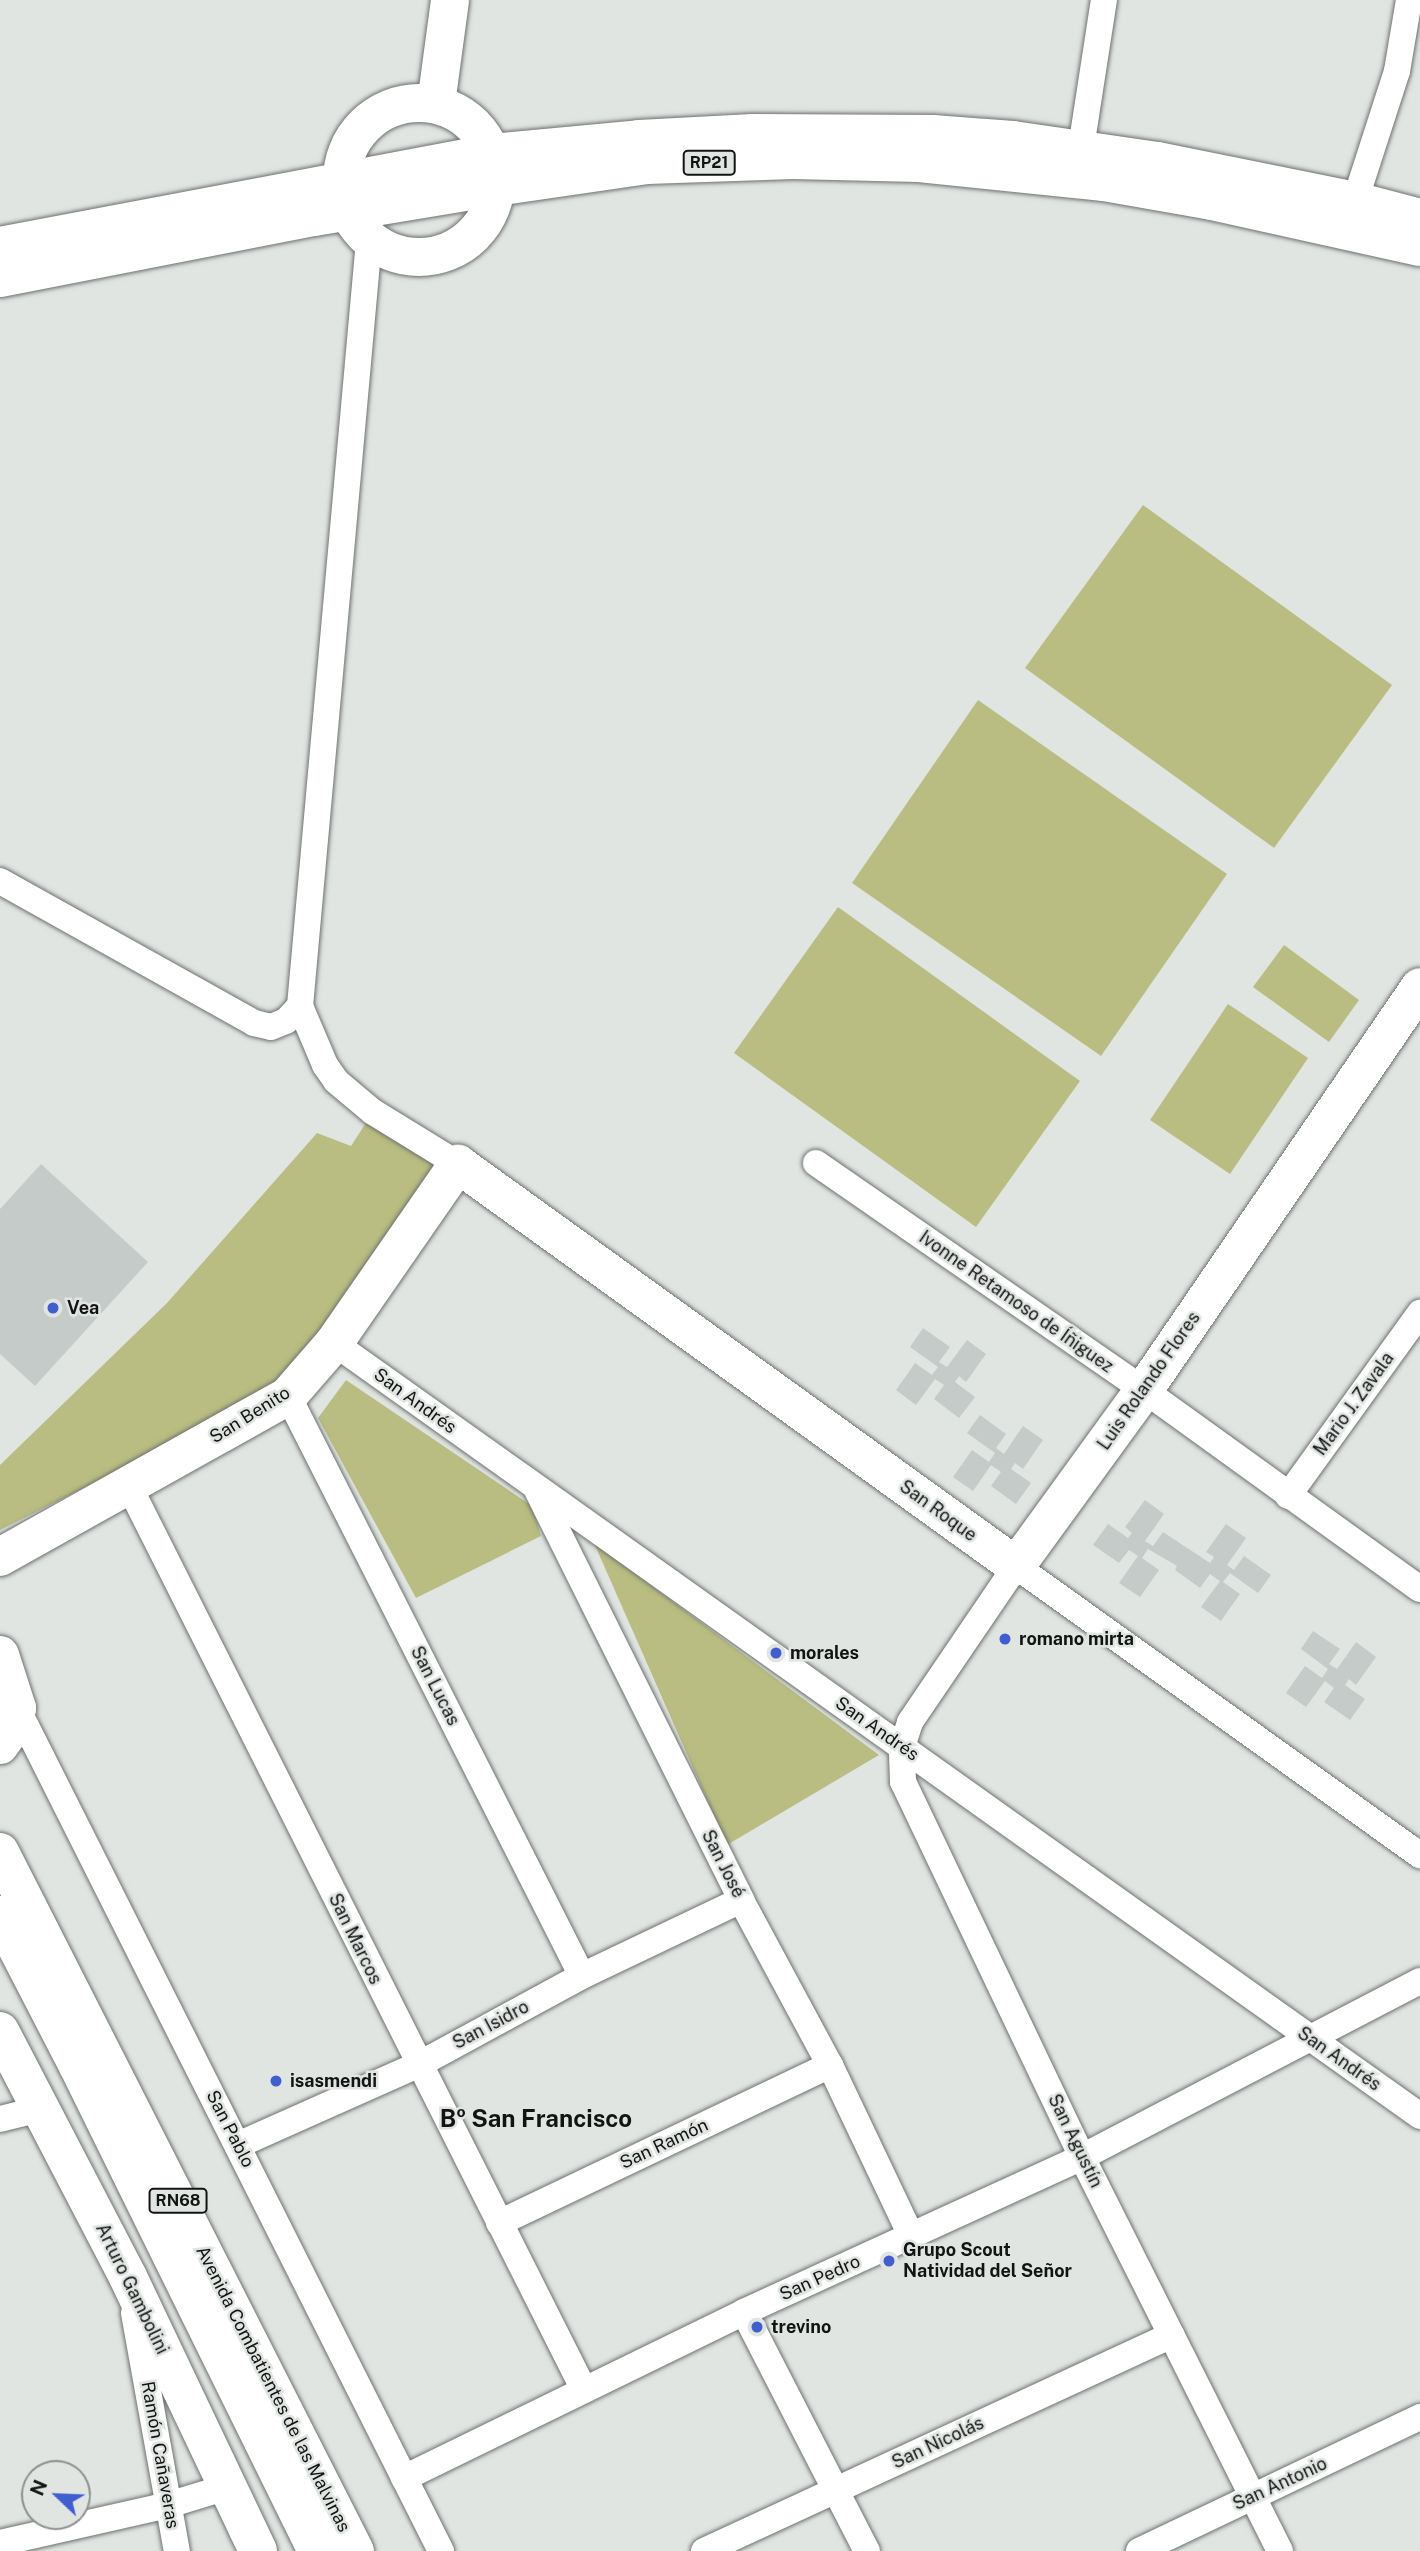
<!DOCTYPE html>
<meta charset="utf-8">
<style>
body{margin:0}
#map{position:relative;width:1420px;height:2551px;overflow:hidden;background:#e0e5e2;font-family:"Public Sans",sans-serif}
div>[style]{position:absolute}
.green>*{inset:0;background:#babd81}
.building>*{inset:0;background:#c5cbc9}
.roads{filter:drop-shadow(0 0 2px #6e726f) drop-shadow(0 0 2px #6e726f)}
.street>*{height:26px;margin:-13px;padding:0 13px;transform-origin:13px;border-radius:13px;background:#fff}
.secondary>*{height:38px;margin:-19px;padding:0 19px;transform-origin:19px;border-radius:19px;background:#fff}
.secondary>.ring{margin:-19px;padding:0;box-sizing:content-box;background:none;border:38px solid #fff;border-radius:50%}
.primary>*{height:38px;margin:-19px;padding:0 19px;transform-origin:19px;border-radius:19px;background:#fff}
.dots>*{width:19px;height:19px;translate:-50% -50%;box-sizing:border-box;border:4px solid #e0e5e2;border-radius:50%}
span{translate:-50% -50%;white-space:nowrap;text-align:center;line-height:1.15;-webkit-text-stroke:5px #e0e5e2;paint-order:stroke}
.shield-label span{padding:2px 5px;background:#e0e5e2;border:2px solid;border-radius:5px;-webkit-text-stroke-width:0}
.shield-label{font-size:16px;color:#121413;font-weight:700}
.street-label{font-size:18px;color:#121413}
.poi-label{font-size:18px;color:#121413;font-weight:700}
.left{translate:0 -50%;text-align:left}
.district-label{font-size:24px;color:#121413;font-weight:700}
.north{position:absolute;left:21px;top:2460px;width:70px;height:70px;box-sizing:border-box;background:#e0e5e2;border:2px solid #8e918f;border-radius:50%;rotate:293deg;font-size:19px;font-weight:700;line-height:28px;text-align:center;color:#121413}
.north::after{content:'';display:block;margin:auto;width:24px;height:32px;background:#415ed1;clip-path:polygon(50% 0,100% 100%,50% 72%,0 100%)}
</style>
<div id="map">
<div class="green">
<div style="clip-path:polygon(1143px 505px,1392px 685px,1274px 848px,1025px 668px)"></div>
<div style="clip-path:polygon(978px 700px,1227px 874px,1101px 1056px,852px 883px)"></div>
<div style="clip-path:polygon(838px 907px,1080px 1081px,976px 1227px,734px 1053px)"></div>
<div style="clip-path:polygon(1284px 945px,1359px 1000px,1329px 1042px,1253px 987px)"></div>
<div style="clip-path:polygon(1228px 1004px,1308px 1058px,1230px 1174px,1150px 1120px)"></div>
<div style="clip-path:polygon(373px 1112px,458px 1164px,264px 1397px,0 1530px,0 1465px,167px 1303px,317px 1133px,351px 1146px)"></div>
<div style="clip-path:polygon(346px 1380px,532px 1506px,541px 1536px,416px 1598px,318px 1418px)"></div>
<div style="clip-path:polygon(594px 1543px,879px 1755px,727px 1845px)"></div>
</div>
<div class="building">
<div style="clip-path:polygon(41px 1164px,148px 1262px,35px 1386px,0 1354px,0 1209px)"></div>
<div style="clip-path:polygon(923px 1328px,950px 1347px,939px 1362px,947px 1367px,967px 1340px,986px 1354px,966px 1382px,959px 1376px,955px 1382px,975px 1397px,959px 1418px,934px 1399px,944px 1385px,935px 1379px,916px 1405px,896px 1390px,915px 1363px,932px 1375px,938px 1367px,910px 1347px)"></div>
<div style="clip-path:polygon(980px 1415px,1006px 1434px,996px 1448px,1004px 1454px,1023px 1426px,1043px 1440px,1023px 1469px,1015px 1463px,1011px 1469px,1031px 1483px,1016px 1504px,991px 1486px,1001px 1472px,991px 1465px,973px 1491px,953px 1477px,972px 1450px,989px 1462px,995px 1453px,967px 1433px)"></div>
<div style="clip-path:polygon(1145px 1500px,1164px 1514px,1145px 1541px,1153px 1546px,1163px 1532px,1210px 1563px,1214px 1557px,1206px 1552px,1226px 1524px,1246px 1538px,1227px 1565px,1234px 1570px,1244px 1556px,1271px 1575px,1258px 1593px,1230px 1573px,1223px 1582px,1240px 1594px,1221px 1621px,1201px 1607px,1220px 1581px,1210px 1574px,1200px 1588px,1175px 1570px,1177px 1566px,1148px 1549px,1142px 1558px,1159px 1570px,1140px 1597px,1119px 1583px,1138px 1556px,1129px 1550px,1119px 1563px,1093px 1545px,1108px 1524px,1128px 1538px,1132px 1533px,1125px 1527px)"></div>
<div style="clip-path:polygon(1313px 1631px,1340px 1649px,1329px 1664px,1337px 1669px,1356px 1642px,1376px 1657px,1356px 1685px,1349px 1679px,1345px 1685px,1365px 1699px,1350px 1720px,1324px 1702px,1334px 1688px,1325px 1681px,1306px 1707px,1286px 1693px,1305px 1666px,1322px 1678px,1328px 1669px,1301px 1649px)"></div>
</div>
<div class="roads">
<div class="street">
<div style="left:1081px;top:148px;width:150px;rotate:-81.2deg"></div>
<div style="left:1355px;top:201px;width:137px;rotate:-72.1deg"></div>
<div style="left:1397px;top:71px;width:72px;rotate:-80.4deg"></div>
<div style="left:0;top:881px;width:291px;rotate:29.2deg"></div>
<div style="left:254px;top:1023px;width:17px;rotate:13deg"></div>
<div style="left:271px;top:1027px;width:16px;rotate:-22deg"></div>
<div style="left:286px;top:1021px;width:21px;rotate:-47deg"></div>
<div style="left:300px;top:1006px;width:64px;rotate:67deg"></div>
<div style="left:325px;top:1065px;width:19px;rotate:55deg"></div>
<div style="left:336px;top:1081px;width:48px;rotate:40deg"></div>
<div style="left:373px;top:1112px;width:100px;rotate:31.5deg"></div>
<div style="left:300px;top:1006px;width:769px;rotate:-84.85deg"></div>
<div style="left:816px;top:1163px;width:399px;rotate:34.7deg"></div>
<div style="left:1144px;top:1390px;width:340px;rotate:35.8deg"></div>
<div style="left:334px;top:1343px;width:1333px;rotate:35.44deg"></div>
<div style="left:288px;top:1396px;width:650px;rotate:63.12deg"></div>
<div style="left:129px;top:1486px;width:1012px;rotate:63.28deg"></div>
<div style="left:538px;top:1492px;width:456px;rotate:63.5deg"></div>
<div style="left:741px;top:1900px;width:187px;rotate:61.7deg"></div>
<div style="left:830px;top:2065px;width:191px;rotate:64.6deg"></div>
<div style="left:1288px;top:1496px;width:226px;rotate:-54.2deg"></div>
<div style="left:17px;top:1708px;width:944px;rotate:63.3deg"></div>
<div style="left:0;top:2119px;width:41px;rotate:-14deg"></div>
<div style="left:238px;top:2145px;width:197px;rotate:-24deg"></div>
<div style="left:418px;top:2065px;width:187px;rotate:-28.5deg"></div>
<div style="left:582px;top:1976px;width:176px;rotate:-25.5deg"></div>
<div style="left:499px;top:2223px;width:367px;rotate:-25.5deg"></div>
<div style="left:744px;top:2312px;width:269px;rotate:62.8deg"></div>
<div style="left:134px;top:2313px;width:242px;rotate:79.8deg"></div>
<div style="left:404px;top:2478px;width:378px;rotate:-26deg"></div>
<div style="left:744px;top:2312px;width:372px;rotate:-24.6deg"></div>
<div style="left:1082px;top:2157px;width:381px;rotate:-27.5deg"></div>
<div style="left:0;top:2543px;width:172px;rotate:-12.7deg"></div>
<div style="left:168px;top:2505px;width:62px;rotate:-17deg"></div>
<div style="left:704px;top:2551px;width:515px;rotate:-24.78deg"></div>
<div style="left:1139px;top:2551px;width:311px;rotate:-25.5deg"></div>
<div style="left:1280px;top:2551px;width:441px;rotate:-116.7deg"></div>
<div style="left:1082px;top:2157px;width:416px;rotate:-115.5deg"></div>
<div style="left:903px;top:1782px;width:35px;rotate:-92deg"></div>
<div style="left:902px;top:1747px;width:26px;rotate:-72deg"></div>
<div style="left:910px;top:1722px;width:189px;rotate:-55.8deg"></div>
<div style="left:1016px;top:1566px;width:497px;rotate:35.6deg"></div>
</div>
<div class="secondary">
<div class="ring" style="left:342px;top:103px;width:116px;height:116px"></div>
<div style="left:436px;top:104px;width:105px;rotate:-82.3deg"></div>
<div style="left:0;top:1557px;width:330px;rotate:-29.2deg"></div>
<div style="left:288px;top:1396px;width:70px;rotate:-49deg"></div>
<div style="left:334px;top:1343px;width:218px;rotate:-55.3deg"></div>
<div style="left:458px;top:1164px;width:688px;rotate:35.77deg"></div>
<div style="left:1016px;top:1566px;width:218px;rotate:-54deg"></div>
<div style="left:1144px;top:1390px;width:488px;rotate:-55.6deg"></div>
<div style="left:0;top:1655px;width:56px;rotate:72.2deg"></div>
<div style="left:17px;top:1708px;width:25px;rotate:108deg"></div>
<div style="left:9px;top:1732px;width:16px;rotate:125deg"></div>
<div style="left:0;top:2031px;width:277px;rotate:62.5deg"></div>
<div style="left:128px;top:2277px;width:303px;rotate:64.6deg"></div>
</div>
<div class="primary">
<div style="left:0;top:246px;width:501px;rotate:-10.7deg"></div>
<div style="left:492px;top:153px;width:148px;rotate:-5.4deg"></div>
<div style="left:639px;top:139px;width:114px;rotate:-3deg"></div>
<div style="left:753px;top:133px;width:180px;rotate:0.3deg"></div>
<div style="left:933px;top:134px;width:80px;rotate:4.3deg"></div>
<div style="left:1013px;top:140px;width:146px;rotate:8.3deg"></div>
<div style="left:1157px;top:161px;width:202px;rotate:11.4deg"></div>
<div style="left:1355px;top:201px;width:67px;rotate:14.7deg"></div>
<div style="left:0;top:278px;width:320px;rotate:-11deg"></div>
<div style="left:314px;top:217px;width:184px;rotate:-9.4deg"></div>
<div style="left:496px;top:187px;width:153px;rotate:-8.3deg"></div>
<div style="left:647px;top:165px;width:146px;rotate:-2deg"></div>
<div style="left:793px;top:160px;width:126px;rotate:1.4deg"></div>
<div style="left:919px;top:163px;width:186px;rotate:5.9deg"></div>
<div style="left:1104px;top:182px;width:110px;rotate:10deg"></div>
<div style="left:1212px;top:201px;width:213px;rotate:12.5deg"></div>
<div style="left:0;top:1852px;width:784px;rotate:63.08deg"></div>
<div style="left:0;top:1915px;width:170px;rotate:62.7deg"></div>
<div style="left:78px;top:2066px;width:541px;rotate:63.77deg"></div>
</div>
</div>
<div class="dots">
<div style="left:53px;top:1308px;background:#415ed1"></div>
<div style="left:1005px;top:1639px;background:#415ed1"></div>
<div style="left:776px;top:1653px;background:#415ed1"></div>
<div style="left:276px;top:2081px;background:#415ed1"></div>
<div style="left:889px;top:2261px;background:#415ed1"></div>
<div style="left:757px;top:2327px;background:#415ed1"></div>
</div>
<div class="shield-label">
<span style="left:709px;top:163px">RP21</span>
<span style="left:178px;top:2201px">RN68</span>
</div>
<div class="street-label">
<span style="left:1016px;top:1302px;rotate:35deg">Ivonne Retamoso de Íñiguez</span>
<span style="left:1149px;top:1381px;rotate:-55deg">Luis Rolando Flores</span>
<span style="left:415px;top:1401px;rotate:36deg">San Andrés</span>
<span style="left:1354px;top:1404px;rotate:-54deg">Mario J. Zavala</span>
<span style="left:250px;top:1415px;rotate:-32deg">San Benito</span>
<span style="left:938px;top:1511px;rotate:36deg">San Roque</span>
<span style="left:435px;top:1686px;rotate:63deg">San Lucas</span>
<span style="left:877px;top:1729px;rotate:35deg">San Andrés</span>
<span style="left:723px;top:1864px;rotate:63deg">San José</span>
<span style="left:355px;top:1939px;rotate:64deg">San Marcos</span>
<span style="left:491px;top:2025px;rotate:-28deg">San Isidro</span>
<span style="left:1339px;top:2059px;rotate:35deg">San Andrés</span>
<span style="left:230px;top:2129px;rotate:63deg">San Pablo</span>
<span style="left:1075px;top:2141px;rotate:64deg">San Agustín</span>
<span style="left:664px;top:2144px;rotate:-25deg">San Ramón</span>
<span style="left:820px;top:2278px;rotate:-24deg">San Pedro</span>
<span style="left:132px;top:2289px;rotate:64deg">Arturo Gambolini</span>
<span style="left:273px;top:2389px;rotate:63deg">Avenida Combatientes de las Malvinas</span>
<span style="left:938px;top:2443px;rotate:-25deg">San Nicolás</span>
<span style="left:160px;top:2455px;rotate:80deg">Ramón Cañaveras</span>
<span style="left:1280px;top:2484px;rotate:-25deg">San Antonio</span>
</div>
<div class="poi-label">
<span class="left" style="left:67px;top:1308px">Vea</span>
<span class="left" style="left:1019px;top:1639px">romano mirta</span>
<span class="left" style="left:790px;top:1653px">morales</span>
<span class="left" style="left:290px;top:2081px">isasmendi</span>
<span class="left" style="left:903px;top:2261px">Grupo Scout<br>Natividad del Señor</span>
<span class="left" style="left:771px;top:2327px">trevino</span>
</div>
<div class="district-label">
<span style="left:536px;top:2119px">Bº San Francisco</span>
</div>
<div class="north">N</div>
</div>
